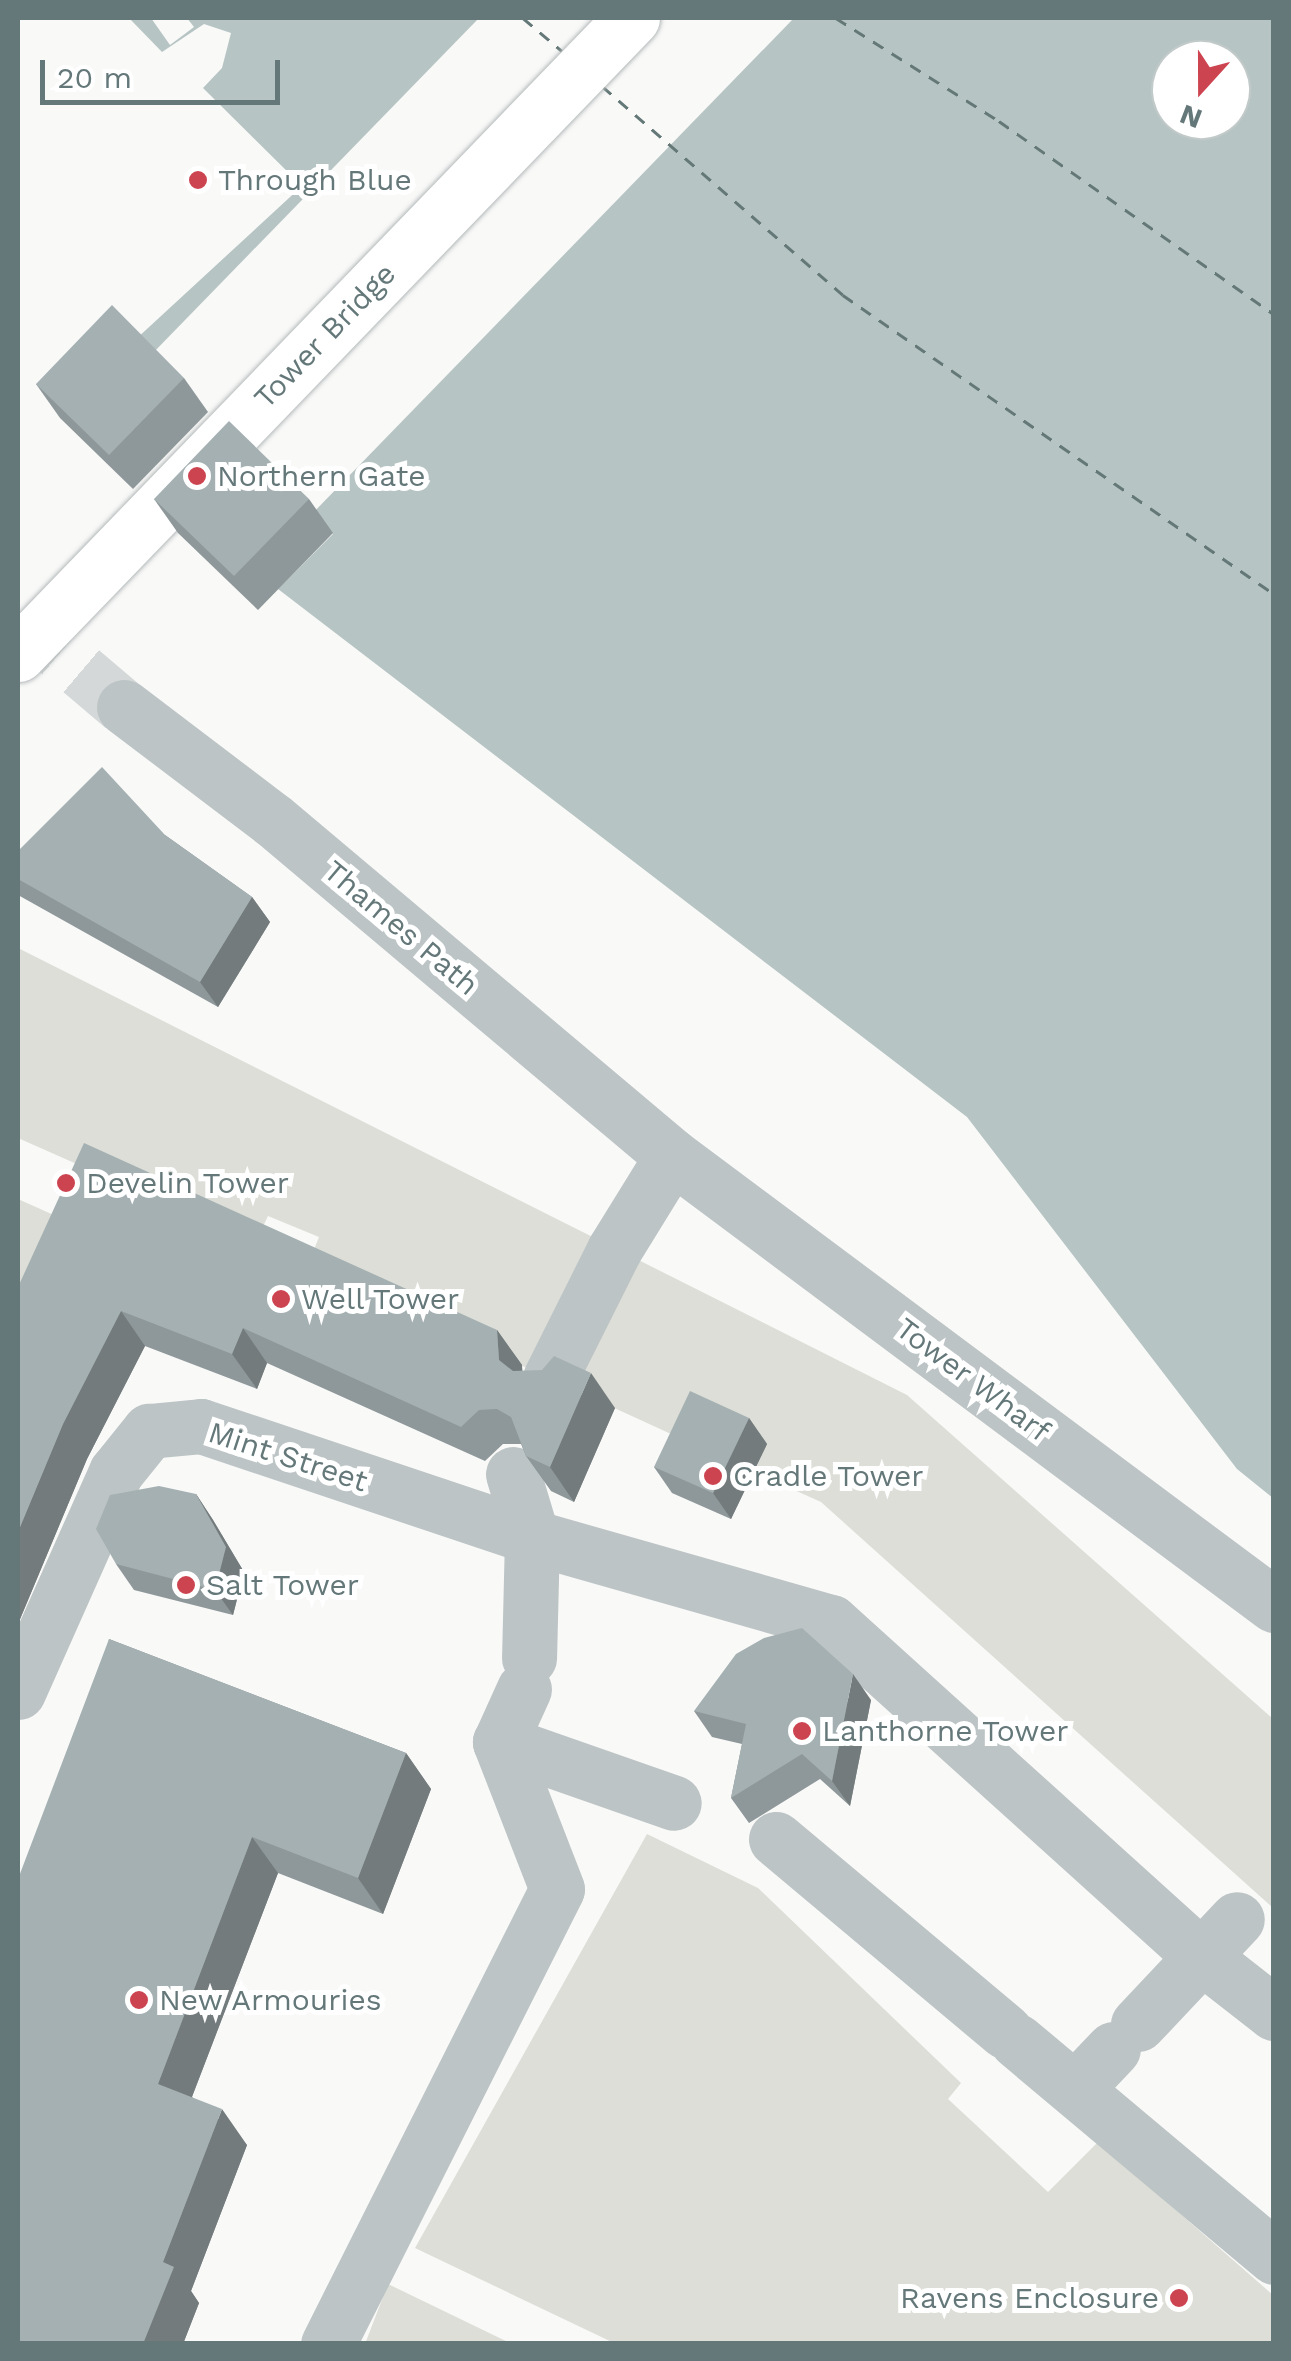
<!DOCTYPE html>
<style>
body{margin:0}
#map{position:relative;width:1291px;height:2361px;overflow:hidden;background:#f9f9f8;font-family:"Work Sans",sans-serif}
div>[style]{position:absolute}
.green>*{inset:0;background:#dcded7}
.water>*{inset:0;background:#b6c4c3}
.pier>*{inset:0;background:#f9f9f8}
.ferry>*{height:2.5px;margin-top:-1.25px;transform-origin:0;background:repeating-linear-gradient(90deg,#637877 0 12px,transparent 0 22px)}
.minor-tunnel>*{height:55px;margin-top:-27.5px;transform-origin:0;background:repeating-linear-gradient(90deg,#d4d8d8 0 55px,transparent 0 83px)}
.minor>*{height:55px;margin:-27.5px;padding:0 27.5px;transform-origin:27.5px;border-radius:27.5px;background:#bdc4c5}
.bridges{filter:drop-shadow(0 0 2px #b4b9ba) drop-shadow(0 0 2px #b4b9ba)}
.highway-bridge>*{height:55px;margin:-27.5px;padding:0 27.5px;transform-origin:27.5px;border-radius:27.5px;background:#fff}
.wall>*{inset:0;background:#8e9799}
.shaded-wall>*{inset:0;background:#747b7d}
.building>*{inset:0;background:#a5b0b2}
.dots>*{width:28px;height:28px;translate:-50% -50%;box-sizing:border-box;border:5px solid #fff;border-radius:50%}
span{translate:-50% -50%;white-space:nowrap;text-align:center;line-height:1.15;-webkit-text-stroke:10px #fff;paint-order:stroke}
.poi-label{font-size:30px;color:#647779}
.left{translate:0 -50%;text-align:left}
.right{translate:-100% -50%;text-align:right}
.street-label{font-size:30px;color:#647779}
.frame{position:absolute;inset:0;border:20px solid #647779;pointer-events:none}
.north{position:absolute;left:1151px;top:40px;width:100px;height:100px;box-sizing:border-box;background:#fff;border:2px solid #c1c9c9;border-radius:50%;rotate:201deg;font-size:28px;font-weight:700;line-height:40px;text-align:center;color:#647779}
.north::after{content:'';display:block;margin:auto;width:35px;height:45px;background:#cd4451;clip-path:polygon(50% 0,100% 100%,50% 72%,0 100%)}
.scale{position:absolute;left:40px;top:60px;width:240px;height:45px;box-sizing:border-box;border:5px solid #647779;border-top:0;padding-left:12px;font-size:30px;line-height:35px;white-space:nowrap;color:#647779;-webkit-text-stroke:8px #fff;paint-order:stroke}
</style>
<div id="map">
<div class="green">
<div style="clip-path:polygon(18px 948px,907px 1395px,1273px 1719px,1273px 1908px,821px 1502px,754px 1472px,767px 1443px,695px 1445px,307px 1267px,319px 1237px,268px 1216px,255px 1243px,18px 1138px)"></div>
<div style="clip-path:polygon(18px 1199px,85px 1229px,18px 1375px)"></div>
<div style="clip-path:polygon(647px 1834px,758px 1888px,961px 2083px,948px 2099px,1048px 2192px,1098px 2142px,1273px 2295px,1273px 2343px,614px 2343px,415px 2248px)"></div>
<div style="clip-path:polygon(388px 2284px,510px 2343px,365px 2344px)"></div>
</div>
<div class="water">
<div style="clip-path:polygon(evenodd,129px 18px,1273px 18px,1273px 1498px,1237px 1469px,967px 1117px,278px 589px,333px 534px,135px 340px,302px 186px,203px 88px,222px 68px,231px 33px,204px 24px,162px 52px,129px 18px,1171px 60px,1231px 60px,1231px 120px,1171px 120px,1171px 60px)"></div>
</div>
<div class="pier">
<div style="clip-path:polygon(151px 18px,187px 18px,194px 27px,170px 45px)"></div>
<div style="clip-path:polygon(479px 18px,794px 18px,309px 517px,151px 355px)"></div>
</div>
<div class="ferry">
<div style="left:523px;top:18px;width:51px;rotate:40.2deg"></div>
<div style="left:836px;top:18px;width:193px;rotate:32.3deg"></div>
<div style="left:999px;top:121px;width:336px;rotate:35.1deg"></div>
<div style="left:602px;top:86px;width:319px;rotate:40.9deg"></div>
<div style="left:843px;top:295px;width:525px;rotate:34.75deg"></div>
</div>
<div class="minor-tunnel">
<div style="left:18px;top:617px;width:139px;rotate:40.3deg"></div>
</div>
<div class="minor">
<div style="left:124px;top:707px;width:187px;rotate:37.2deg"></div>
<div style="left:273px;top:820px;width:522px;rotate:40.1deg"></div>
<div style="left:672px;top:1156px;width:751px;rotate:36.72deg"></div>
<div style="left:550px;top:1378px;width:143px;rotate:-63.4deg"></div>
<div style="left:614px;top:1250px;width:110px;rotate:-58.3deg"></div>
<div style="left:513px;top:1474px;width:66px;rotate:73.2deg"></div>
<div style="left:532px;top:1537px;width:121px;rotate:91.4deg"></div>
<div style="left:18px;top:1692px;width:241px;rotate:-66deg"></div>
<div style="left:116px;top:1472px;width:53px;rotate:-51.2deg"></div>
<div style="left:149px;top:1431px;width:52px;rotate:-5.5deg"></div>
<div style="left:201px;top:1426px;width:349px;rotate:18.5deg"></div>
<div style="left:532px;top:1537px;width:311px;rotate:15.9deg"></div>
<div style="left:831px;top:1622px;width:498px;rotate:42.1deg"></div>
<div style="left:1201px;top:1956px;width:93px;rotate:38deg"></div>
<div style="left:500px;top:1742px;width:184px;rotate:19.3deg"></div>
<div style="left:776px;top:1839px;width:299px;rotate:40deg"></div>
<div style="left:1138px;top:2024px;width:144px;rotate:-46.7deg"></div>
<div style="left:1017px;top:2041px;width:336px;rotate:40deg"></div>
<div style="left:1075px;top:2089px;width:55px;rotate:-46.5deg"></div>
<div style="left:328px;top:2344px;width:509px;rotate:-63.28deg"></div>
<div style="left:557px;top:1889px;width:158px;rotate:-111.2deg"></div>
<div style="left:500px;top:1742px;width:58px;rotate:-65.6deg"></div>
</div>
<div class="bridges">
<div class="highway-bridge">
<div style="left:18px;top:654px;width:884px;rotate:-46.01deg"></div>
</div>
</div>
<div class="wall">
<div style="clip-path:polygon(184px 378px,208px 412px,133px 489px,60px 418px,36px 384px)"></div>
<div style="clip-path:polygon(154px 499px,309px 499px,333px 533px,258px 610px,178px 533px)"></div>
<div style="clip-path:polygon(165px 835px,252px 897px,270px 922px,218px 1007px,18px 895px,18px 851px)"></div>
<div style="clip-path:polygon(18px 1287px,497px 1330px,522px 1365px,522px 1371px,615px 1408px,574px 1502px,551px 1491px,526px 1456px,521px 1444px,503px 1444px,485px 1461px,267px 1363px,257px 1389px,145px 1346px,87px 1459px,18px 1624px)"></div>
<div style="clip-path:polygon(749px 1418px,767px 1444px,731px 1519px,672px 1493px,654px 1467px)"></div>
<div style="clip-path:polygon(196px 1494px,213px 1520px,244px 1572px,233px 1615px,134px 1590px,116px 1564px)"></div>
<div style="clip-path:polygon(109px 1639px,406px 1753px,431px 1789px,383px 1914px,278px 1873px,192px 2097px,247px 2145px,191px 2291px,199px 2303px,183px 2344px,18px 2344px)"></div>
<div style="clip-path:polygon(871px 1700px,850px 1806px,820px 1779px,749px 1823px,731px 1798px,742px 1744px,712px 1737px,694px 1711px)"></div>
</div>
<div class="shaded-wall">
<div style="clip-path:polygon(252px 897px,270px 922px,218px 1007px,200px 982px)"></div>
<div style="clip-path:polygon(121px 1311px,145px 1346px,87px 1459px,18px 1624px,18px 1532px,63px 1424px)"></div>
<div style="clip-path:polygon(243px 1328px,267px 1363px,257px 1389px,232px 1354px)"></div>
<div style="clip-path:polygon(497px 1330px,522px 1365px,524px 1394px,499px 1360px)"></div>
<div style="clip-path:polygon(591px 1373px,615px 1408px,574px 1502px,550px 1467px)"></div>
<div style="clip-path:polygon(749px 1418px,767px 1444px,731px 1519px,713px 1493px)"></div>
<div style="clip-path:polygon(196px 1494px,213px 1520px,244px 1572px,233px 1615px,215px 1590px)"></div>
<div style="clip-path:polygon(853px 1674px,871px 1700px,850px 1806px,832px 1781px)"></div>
<div style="clip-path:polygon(406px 1753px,431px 1789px,383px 1914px,358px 1878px)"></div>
<div style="clip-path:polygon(252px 1837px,278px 1873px,183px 2120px,158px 2084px)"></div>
<div style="clip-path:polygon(222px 2109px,247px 2145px,191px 2291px,199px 2303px,183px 2344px,143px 2344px,163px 2262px)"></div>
</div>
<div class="building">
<div style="clip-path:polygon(112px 305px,184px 378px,109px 455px,36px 384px)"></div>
<div style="clip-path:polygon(229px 421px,309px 499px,234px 576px,154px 499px)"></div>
<div style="clip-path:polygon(102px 767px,165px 835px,252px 897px,200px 982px,18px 879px,18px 851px)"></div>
<div style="clip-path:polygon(84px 1143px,497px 1330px,499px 1360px,513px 1371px,542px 1370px,554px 1356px,591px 1373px,550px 1467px,526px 1456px,511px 1417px,497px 1409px,479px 1410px,461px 1427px,243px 1328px,232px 1354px,121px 1311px,63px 1424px,18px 1532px,18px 1287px)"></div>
<div style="clip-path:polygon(690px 1391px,749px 1418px,713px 1493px,654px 1467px)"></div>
<div style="clip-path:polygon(159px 1486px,196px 1494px,226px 1547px,215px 1590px,116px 1564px,96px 1529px,110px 1495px)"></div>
<div style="clip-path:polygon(802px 1628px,853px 1674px,832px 1781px,802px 1754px,731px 1798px,746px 1724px,694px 1711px,736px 1654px,764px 1638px)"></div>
<div style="clip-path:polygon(109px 1639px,406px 1753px,358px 1878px,252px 1837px,158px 2084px,222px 2109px,163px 2262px,174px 2267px,143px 2344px,18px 2344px,18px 1879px)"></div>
</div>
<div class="dots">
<div style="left:198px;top:180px;background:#cd4451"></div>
<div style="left:197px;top:476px;background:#cd4451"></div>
<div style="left:66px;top:1183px;background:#cd4451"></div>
<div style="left:281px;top:1299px;background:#cd4451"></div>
<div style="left:713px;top:1476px;background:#cd4451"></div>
<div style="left:186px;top:1585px;background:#cd4451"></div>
<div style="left:802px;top:1731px;background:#cd4451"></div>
<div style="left:139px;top:2000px;background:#cd4451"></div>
<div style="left:1179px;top:2298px;background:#cd4451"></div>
</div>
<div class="poi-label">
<span class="left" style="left:218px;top:180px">Through Blue</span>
<span class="left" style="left:217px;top:476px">Northern Gate</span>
<span class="left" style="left:86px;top:1183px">Develin Tower</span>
<span class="left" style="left:301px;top:1299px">Well Tower</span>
<span class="left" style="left:733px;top:1476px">Cradle Tower</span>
<span class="left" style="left:206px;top:1585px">Salt Tower</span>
<span class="left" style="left:822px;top:1731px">Lanthorne Tower</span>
<span class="left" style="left:159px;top:2000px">New Armouries</span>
<span class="right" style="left:1159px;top:2298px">Ravens Enclosure</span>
</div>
<div class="street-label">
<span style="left:325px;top:336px;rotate:-46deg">Tower Bridge</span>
<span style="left:401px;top:928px;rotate:40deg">Thames Path</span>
<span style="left:973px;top:1380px;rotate:37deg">Tower Wharf</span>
<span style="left:288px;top:1457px;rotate:18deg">Mint Street</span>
</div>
<div class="frame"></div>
<div class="north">N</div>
<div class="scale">20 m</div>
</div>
